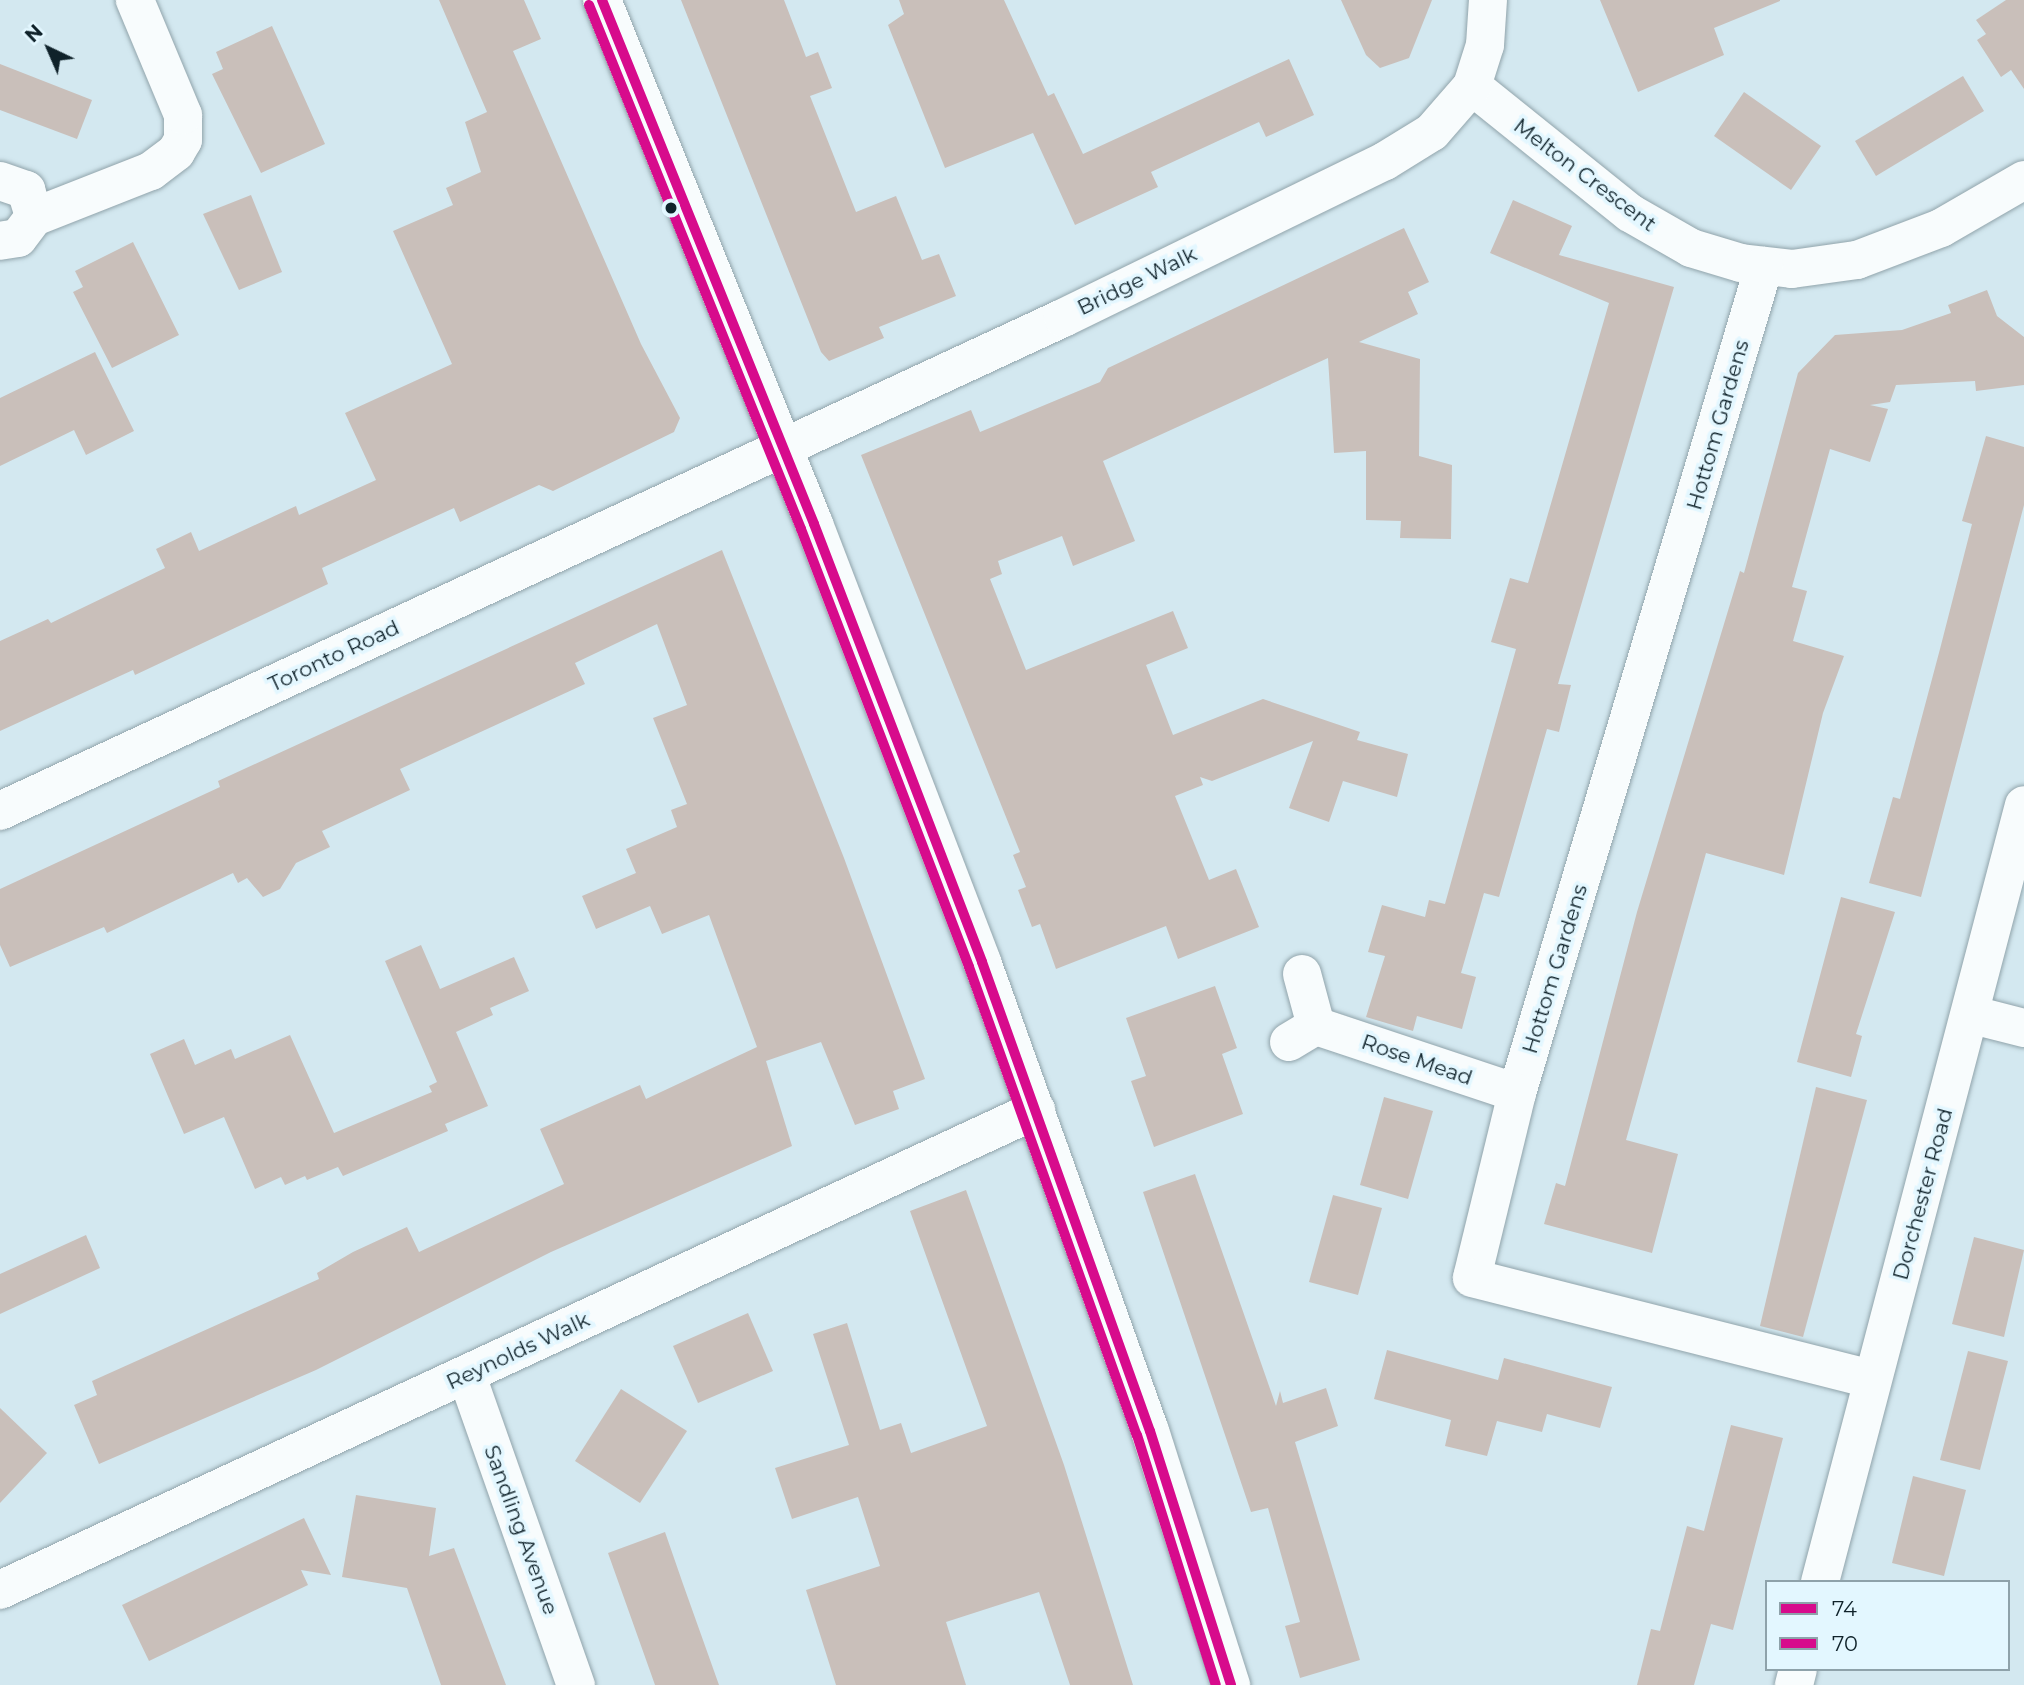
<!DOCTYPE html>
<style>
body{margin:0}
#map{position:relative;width:2024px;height:1685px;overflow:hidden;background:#d3e8f0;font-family:Montserrat,sans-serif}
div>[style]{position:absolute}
.building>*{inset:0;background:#c9bfba}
.roads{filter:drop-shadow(0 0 2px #91a4ab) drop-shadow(0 0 2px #91a4ab)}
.minor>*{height:38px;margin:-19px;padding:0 19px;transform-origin:19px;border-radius:19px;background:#f8fcfd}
.tertiary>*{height:38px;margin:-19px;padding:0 19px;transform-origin:19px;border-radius:19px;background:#f8fcfd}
.bus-1>*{height:10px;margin:-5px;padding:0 5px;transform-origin:5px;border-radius:5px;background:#d70b8c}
.bus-2>*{height:10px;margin:-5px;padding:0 5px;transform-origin:5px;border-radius:5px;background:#d70b8c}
.dots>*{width:19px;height:19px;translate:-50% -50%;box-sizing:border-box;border:4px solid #e3f7ff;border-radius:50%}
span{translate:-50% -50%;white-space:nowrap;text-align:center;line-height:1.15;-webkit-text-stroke:7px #e3f7ff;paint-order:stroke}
.street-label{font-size:21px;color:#0f222a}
.legend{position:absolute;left:1765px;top:1580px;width:245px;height:91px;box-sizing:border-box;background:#e3f7ff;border:2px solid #8ea2aa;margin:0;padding:9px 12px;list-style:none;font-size:21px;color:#0f222a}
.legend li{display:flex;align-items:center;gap:14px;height:35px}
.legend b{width:35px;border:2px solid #8ea2aa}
.north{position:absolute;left:14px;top:14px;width:70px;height:70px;-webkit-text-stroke:5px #e3f7ff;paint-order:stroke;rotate:316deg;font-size:19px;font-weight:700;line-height:28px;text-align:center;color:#0f222a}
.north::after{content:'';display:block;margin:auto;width:24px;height:32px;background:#0f222a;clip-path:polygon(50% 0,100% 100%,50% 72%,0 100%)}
</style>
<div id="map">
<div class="building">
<div style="clip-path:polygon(439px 0,524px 0,541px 39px,513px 51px,641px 344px,680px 418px,674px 432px,553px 491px,539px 485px,460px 522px,454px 508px,322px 568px,328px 584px,135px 675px,133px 670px,0 731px,0 641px,48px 619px,51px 623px,165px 568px,156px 549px,191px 532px,199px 551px,296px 506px,299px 515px,376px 480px,345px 413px,452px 364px,393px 231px,453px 205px,446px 188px,481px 172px,465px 122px,487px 112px)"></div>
<div style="clip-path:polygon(681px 0,784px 0,806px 57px,818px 52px,832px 88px,810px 96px,856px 212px,896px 196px,922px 260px,939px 254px,956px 296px,879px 327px,884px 338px,829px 361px,821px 352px)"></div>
<div style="clip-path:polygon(899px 0,1004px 0,1048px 96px,1054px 93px,1083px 154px,1289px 59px,1314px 115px,1266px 137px,1259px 122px,1151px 172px,1158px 187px,1075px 225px,1033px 133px,945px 168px,888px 25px,904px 14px)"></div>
<div style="clip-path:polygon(1341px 0,1432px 0,1409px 58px,1380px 68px,1366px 55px)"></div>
<div style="clip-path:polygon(1600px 0,1780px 0,1780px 1px,1714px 28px,1724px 55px,1638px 92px)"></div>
<div style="clip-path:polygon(2006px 0,2024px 0,2024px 89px,2011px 70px,2001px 77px,1977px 40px,1986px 34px,1976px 20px)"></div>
<div style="clip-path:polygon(272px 26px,325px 144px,261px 173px,212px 74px,223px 69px,216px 52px)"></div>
<div style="clip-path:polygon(0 64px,92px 100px,77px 139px,0 110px)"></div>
<div style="clip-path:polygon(1963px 76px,1984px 111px,1876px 176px,1855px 141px)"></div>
<div style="clip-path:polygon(1744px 92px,1821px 146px,1791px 190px,1714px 136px)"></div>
<div style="clip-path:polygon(251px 195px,282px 272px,239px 290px,203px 214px)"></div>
<div style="clip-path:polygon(1513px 200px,1572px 226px,1559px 255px,1674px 287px,1558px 684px,1571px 685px,1559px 732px,1547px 729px,1499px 897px,1484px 893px,1461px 973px,1476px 977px,1462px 1029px,1417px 1016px,1413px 1031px,1366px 1017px,1385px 956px,1368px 952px,1382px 905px,1425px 917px,1429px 900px,1445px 904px,1516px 649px,1491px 642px,1510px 578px,1528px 583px,1609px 303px,1490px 253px)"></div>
<div style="clip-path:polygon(1404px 228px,1429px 282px,1408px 292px,1418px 314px,1359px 342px,1420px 359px,1419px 456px,1452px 465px,1451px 539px,1400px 538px,1401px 521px,1366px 520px,1366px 451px,1334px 453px,1328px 358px,1103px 461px,1135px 541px,1073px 566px,1062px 536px,998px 561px,1002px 574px,990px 579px,1026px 670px,1173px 611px,1188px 648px,1146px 665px,1173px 735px,1263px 699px,1360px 732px,1357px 740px,1408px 754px,1397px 797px,1343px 781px,1329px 822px,1289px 808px,1313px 741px,1212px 781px,1200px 777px,1203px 785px,1175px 796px,1209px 880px,1236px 869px,1259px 927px,1178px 959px,1166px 926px,1056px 969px,1040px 924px,1032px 927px,1018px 890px,1026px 887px,1013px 855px,1020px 852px,861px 455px,971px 410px,980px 432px,1100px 382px,1108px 368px)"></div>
<div style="clip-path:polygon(133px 242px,179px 335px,112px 368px,73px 292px,83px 287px,75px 271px)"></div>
<div style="clip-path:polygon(1987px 290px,1997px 316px,2024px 337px,2024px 385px,1976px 391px,1975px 381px,1896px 385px,1890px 402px,1870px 405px,1888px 409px,1870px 462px,1830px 449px,1792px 587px,1807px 591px,1793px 641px,1844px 656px,1823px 713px,1784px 875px,1706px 853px,1626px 1140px,1678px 1154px,1652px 1253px,1544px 1224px,1556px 1183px,1565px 1186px,1637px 912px,1740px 571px,1744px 573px,1798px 373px,1835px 335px,1902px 330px,1951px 313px,1948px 305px)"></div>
<div style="clip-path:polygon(95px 352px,134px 431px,86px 455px,74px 430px,0 466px,0 398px)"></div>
<div style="clip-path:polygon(1986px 436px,2024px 447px,2024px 505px,1921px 897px,1869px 883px,1893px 797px,1900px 799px,1940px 649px,1972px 524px,1962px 521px)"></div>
<div style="clip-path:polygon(722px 550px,844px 858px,925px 1079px,893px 1091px,899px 1109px,855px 1125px,821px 1042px,766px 1061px,792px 1146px,551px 1252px,316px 1370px,99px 1464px,74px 1405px,97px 1395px,92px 1381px,319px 1279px,317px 1273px,353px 1252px,407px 1227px,419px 1252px,564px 1184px,540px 1129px,640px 1085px,646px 1099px,757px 1047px,709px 915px,662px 934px,650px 906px,596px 929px,582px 896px,636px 873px,626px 849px,677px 827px,671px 810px,687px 804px,653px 718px,687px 705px,657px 624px,575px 663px,585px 684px,400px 769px,410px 790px,322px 831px,330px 847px,296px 863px,280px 889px,263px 897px,247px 878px,238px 883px,233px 873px,107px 933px,104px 927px,10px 967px,0 945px,0 889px,220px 787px,218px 781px)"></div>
<div style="clip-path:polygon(1841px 897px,1895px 912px,1856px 1034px,1862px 1036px,1851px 1077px,1797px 1062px)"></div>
<div style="clip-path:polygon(421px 945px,440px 989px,514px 957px,529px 991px,490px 1008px,493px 1015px,456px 1032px,488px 1106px,445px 1124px,448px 1131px,343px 1176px,338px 1167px,307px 1180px,305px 1176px,285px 1185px,281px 1177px,255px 1189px,224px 1117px,184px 1134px,150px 1054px,184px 1039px,195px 1065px,231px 1049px,235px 1059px,290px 1035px,334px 1133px,432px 1092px,429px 1086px,437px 1082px,385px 961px)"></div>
<div style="clip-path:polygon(1215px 986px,1237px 1048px,1222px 1054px,1243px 1114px,1154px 1147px,1131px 1081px,1146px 1076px,1126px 1018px)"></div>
<div style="clip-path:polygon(1816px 1087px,1867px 1100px,1803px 1337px,1760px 1326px)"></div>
<div style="clip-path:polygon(1384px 1097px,1433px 1111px,1408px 1199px,1360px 1185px)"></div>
<div style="clip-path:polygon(1195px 1174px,1276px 1406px,1280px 1391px,1283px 1403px,1326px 1388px,1338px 1426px,1295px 1442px,1360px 1660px,1300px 1678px,1285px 1626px,1300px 1622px,1268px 1508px,1251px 1512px,1143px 1192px)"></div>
<div style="clip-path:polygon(966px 1190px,1064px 1465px,1133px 1685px,1070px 1685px,1039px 1592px,946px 1622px,966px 1685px,836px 1685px,806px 1590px,880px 1566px,858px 1497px,792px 1519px,775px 1468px,849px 1445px,813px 1334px,847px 1323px,880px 1430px,901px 1423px,911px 1453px,987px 1426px,910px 1211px)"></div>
<div style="clip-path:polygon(1333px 1195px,1382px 1208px,1358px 1295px,1309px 1282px)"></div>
<div style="clip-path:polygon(86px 1235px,100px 1268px,0 1314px,0 1274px)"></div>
<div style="clip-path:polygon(1974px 1237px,2024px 1250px,2004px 1337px,1952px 1324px)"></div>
<div style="clip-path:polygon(748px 1313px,773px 1371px,698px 1403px,673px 1346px)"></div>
<div style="clip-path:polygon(1387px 1350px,1498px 1380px,1504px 1358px,1612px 1387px,1600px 1428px,1547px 1414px,1542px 1432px,1497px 1421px,1487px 1456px,1445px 1446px,1451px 1420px,1374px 1399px)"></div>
<div style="clip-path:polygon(1968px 1351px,2008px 1361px,1980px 1470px,1940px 1460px)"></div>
<div style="clip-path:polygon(621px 1389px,687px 1431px,640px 1503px,575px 1461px)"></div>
<div style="clip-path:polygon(0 1408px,47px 1453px,0 1503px)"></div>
<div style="clip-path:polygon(1731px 1425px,1783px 1438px,1733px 1630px,1711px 1624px,1694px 1685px,1637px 1685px,1651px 1629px,1660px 1631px,1687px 1526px,1704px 1531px)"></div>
<div style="clip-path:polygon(1913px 1476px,1966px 1490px,1944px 1576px,1892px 1563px)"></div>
<div style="clip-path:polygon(356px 1495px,436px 1508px,429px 1556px,454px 1548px,506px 1685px,441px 1685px,407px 1588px,342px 1577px)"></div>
<div style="clip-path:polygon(304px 1518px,331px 1575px,301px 1570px,308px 1585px,149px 1661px,122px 1605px)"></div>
<div style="clip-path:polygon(665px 1532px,683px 1584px,719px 1685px,655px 1685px,608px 1553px)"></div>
</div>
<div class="roads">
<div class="minor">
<div style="left:1472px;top:86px;width:203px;rotate:38.8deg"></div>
<div style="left:1630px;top:213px;width:70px;rotate:29.8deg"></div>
<div style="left:1691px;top:248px;width:52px;rotate:16.7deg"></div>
<div style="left:1741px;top:263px;width:51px;rotate:6.7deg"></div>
<div style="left:1792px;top:269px;width:66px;rotate:-7.9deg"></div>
<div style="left:1857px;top:260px;width:90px;rotate:-20.9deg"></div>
<div style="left:1941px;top:228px;width:96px;rotate:-30deg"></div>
<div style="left:0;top:181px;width:28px;rotate:19deg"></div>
<div style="left:26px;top:190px;width:28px;rotate:73deg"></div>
<div style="left:34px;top:217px;width:26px;rotate:127deg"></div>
<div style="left:18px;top:238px;width:18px;rotate:171deg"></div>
<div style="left:34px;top:217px;width:126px;rotate:-21.5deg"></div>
<div style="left:151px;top:171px;width:31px;rotate:-37deg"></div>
<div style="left:176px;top:152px;width:14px;rotate:-60deg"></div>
<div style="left:183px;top:140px;width:25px;rotate:-90deg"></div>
<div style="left:183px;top:115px;width:125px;rotate:-112.7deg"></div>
<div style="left:1764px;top:266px;width:863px;rotate:106.63deg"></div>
<div style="left:1517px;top:1093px;width:190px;rotate:103.7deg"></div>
<div style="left:1472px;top:1278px;width:413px;rotate:14.2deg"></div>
<div style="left:0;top:811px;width:1172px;rotate:-24.88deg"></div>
<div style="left:1063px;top:318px;width:358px;rotate:-26deg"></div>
<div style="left:1385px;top:161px;width:55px;rotate:-31.7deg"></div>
<div style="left:1432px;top:132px;width:61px;rotate:-49deg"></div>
<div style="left:1472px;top:86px;width:43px;rotate:-72.4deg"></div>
<div style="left:1485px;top:45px;width:45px;rotate:-86.2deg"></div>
<div style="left:1302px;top:974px;width:54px;rotate:74.9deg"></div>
<div style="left:1973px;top:1015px;width:53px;rotate:14.3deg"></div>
<div style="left:1289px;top:1042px;width:31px;rotate:-31deg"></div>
<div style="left:1316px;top:1026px;width:212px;rotate:18.4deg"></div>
<div style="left:467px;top:1376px;width:328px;rotate:70.6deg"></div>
<div style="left:1820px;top:1582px;width:803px;rotate:-75.29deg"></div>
<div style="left:0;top:1590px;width:1142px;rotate:-24.86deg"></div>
<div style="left:1794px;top:1685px;width:16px;rotate:-76deg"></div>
</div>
<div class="tertiary">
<div style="left:602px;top:0;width:565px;rotate:67.97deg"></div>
<div style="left:814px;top:524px;width:469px;rotate:69deg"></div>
<div style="left:982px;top:962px;width:498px;rotate:70.3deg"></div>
<div style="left:1150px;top:1431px;width:267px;rotate:72.3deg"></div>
</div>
</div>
<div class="bus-1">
<div style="left:602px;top:0;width:565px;rotate:67.97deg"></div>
<div style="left:814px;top:524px;width:469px;rotate:69deg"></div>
<div style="left:982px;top:962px;width:498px;rotate:70.3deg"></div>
<div style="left:1150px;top:1431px;width:267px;rotate:72.3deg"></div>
</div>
<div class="bus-2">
<div style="left:589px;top:5px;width:565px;rotate:67.97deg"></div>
<div style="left:801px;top:529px;width:469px;rotate:69deg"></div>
<div style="left:969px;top:967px;width:497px;rotate:70.3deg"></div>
<div style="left:1137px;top:1435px;width:262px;rotate:72.5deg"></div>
</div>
<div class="dots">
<div style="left:671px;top:208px;background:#0f222a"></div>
</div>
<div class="street-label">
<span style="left:1585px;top:175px;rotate:37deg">Melton Crescent</span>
<span style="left:1137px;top:281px;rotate:-26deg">Bridge Walk</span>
<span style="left:1718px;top:425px;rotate:-74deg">Hottom Gardens</span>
<span style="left:334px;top:656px;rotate:-25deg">Toronto Road</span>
<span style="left:1555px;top:969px;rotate:-73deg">Hottom Gardens</span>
<span style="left:1417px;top:1060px;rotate:19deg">Rose Mead</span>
<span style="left:1923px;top:1194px;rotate:-75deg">Dorchester Road</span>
<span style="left:518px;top:1351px;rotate:-25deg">Reynolds Walk</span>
<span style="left:521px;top:1530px;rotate:70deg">Sandling Avenue</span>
</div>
<ul class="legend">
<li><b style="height:9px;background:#d70b8c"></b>74</li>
<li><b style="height:9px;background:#d70b8c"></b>70</li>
</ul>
<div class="north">N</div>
</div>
